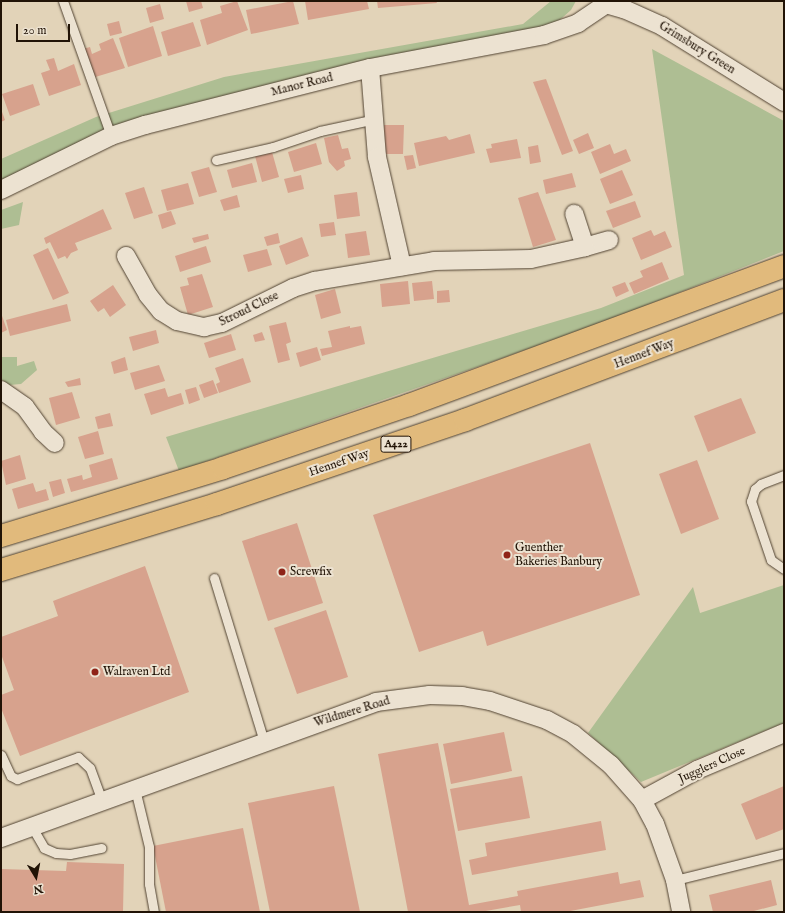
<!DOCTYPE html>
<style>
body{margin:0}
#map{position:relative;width:785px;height:913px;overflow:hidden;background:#e2d3b8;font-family:"IM FELL English",serif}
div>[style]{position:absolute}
.green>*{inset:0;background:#aebe93}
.building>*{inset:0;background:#d7a28d}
.roads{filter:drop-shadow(0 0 1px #514332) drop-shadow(0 0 1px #514332)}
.lane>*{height:9px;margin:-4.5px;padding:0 4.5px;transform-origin:4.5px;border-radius:4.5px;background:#ece2d1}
.street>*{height:18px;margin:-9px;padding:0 9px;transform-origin:9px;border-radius:9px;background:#ece2d1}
.highway>*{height:22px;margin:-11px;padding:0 11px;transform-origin:11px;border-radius:11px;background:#e1ba7c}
.dots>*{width:11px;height:11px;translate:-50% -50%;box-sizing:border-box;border:2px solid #ece2d1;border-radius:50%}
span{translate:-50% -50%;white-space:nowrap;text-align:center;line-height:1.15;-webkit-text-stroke:4px #ece2d1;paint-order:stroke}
.shield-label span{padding:1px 3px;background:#ece2d1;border:1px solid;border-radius:3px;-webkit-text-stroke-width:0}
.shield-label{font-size:11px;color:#211306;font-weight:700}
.street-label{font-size:12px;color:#211306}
.poi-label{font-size:12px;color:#211306}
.left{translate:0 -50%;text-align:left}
.frame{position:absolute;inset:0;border:2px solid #211306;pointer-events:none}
.north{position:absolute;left:16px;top:857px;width:40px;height:40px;-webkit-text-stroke:3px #ece2d1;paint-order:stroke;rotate:170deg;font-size:11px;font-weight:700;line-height:16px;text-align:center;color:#211306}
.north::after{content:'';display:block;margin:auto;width:14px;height:18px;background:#211306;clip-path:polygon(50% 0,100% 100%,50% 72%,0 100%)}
.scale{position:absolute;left:16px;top:24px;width:54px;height:18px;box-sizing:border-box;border:2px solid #211306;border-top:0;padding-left:5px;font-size:12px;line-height:14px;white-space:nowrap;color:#211306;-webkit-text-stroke:3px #ece2d1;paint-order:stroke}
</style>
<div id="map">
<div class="green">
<div style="clip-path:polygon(551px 1px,576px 1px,571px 10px,554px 25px,231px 97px,1px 185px,1px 159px,96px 117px,224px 77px,523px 24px)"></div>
<div style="clip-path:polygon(652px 49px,784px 121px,784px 251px,597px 325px,179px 471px,166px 437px,601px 308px,684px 275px)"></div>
<div style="clip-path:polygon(23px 202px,19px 225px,1px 229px,1px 210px)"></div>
<div style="clip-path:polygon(1px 357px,17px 357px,17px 366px,34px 361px,37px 370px,21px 384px,9px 385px,1px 379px)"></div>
<div style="clip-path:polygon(784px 585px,784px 723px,641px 782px,588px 733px,693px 587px,700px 613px)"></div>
</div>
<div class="building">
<div style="clip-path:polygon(186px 1px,201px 1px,203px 8px,189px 12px)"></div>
<div style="clip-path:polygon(237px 1px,248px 30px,207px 45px,200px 20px,222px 13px,220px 6px)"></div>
<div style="clip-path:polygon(293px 1px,299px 24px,251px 34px,246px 10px)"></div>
<div style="clip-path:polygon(305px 1px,367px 1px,369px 9px,308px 20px)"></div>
<div style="clip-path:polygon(377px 1px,436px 1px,437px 3px,378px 8px)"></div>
<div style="clip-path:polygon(160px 4px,164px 19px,150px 23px,146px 8px)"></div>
<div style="clip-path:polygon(119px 21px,122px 33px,110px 36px,107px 24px)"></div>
<div style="clip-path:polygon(193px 22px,201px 46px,168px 56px,161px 32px)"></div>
<div style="clip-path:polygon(153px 26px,162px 56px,128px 67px,119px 38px)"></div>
<div style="clip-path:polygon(113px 38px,125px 68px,92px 78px,83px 49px,90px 47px,92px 54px,101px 50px,99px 44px)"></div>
<div style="clip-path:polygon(54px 58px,58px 71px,74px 64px,81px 85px,49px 96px,41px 73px,50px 70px,46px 60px)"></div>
<div style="clip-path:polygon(546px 79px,573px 151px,562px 155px,533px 82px)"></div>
<div style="clip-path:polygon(33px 84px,40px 105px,10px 116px,2px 94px)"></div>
<div style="clip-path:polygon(1px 109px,5px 120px,1px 122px)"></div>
<div style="clip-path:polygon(384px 125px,404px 125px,403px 154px,384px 154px)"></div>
<div style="clip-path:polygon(588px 133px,594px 148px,579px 154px,573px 140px)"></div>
<div style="clip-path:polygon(470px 134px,475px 153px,419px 166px,414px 143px,446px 136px,449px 140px)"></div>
<div style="clip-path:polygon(338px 135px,342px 149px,348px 148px,351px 159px,344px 161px,345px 166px,337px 171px,329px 162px,324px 138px)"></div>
<div style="clip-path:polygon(517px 139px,521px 158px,490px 163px,486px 149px,492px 148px,491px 144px)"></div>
<div style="clip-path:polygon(316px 143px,322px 164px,294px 172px,288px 152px)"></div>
<div style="clip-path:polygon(610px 144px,614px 154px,626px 149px,631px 161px,600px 174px,591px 152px)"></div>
<div style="clip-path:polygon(538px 145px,541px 162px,530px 164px,528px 147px)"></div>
<div style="clip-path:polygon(272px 152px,279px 177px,262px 182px,255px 156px)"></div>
<div style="clip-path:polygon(413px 155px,416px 168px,407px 170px,404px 156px)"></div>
<div style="clip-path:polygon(252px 163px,257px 182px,232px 188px,227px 170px)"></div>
<div style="clip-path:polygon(209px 167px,217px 192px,199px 197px,191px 172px)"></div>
<div style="clip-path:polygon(622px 170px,633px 195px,610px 204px,600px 179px)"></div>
<div style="clip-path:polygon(572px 173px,576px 187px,546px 194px,543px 180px)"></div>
<div style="clip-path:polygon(301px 175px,304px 189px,288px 193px,284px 179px)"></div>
<div style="clip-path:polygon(188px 183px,194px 204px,167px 211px,161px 190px)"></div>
<div style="clip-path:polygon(144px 187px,153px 213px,134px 219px,125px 193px)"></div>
<div style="clip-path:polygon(357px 192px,360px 216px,337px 219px,334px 195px)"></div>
<div style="clip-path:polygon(538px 192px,556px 240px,533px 247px,518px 198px)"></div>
<div style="clip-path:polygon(237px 195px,240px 207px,224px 211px,220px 200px)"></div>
<div style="clip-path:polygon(635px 201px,641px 217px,613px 228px,606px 211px)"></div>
<div style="clip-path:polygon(103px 209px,112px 229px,75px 243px,78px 250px,71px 253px,67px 259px,65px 256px,58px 259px,50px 242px,46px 244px,44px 238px)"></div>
<div style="clip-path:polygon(171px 211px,176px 224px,162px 229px,158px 215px)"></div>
<div style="clip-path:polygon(334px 222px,336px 235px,321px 237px,319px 224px)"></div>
<div style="clip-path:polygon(651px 230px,654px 236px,665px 231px,672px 247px,641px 260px,632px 238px)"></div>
<div style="clip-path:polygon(366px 231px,370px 255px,348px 258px,345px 234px)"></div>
<div style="clip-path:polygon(278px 233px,280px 243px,267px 246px,264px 237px)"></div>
<div style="clip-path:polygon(208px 234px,209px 239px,194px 243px,192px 238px)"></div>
<div style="clip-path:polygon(302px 237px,309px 256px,286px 265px,279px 246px)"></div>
<div style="clip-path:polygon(206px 246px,211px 262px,180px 272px,175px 256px)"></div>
<div style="clip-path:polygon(48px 248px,69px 293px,53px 300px,33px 255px)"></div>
<div style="clip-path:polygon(267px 249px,272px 265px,248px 272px,243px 255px)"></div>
<div style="clip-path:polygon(662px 262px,669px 279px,634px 294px,629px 283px,643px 277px,640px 271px)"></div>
<div style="clip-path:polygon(202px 274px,213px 307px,188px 315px,180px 287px,189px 285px,187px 278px)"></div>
<div style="clip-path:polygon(408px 281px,410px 304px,382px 307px,380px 284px)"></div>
<div style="clip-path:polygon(432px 281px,434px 299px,414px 301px,412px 283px)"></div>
<div style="clip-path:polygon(625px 282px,629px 291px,616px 297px,612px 287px)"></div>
<div style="clip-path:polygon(113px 285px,126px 305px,110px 317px,104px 308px,98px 312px,90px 301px)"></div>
<div style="clip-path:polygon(335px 289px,341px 313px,321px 319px,315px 295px)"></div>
<div style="clip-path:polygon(449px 290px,450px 302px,437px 303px,437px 291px)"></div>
<div style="clip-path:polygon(67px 304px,71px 321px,10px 336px,6px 320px)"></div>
<div style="clip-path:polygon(1px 313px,7px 330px,1px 333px)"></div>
<div style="clip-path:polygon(286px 322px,291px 342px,286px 344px,290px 360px,278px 363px,269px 326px)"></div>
<div style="clip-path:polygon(350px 326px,350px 328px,361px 326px,365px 344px,322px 356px,320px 349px,332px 347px,328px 331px)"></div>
<div style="clip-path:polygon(156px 330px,159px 343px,133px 351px,129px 337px)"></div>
<div style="clip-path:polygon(262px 332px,265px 340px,255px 342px,253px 335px)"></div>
<div style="clip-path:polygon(231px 334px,236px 350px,209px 358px,204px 343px)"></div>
<div style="clip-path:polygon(317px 347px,321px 360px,300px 367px,296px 353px)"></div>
<div style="clip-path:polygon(125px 357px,128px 370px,114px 374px,111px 362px)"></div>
<div style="clip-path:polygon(243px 358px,251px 382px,219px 393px,216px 384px,220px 382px,215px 368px)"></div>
<div style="clip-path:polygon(159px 365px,165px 381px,135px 390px,130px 373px)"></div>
<div style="clip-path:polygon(80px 378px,81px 385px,68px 387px,65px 382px)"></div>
<div style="clip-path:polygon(213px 380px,218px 393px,204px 398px,199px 385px)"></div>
<div style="clip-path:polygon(196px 387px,200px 400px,189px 404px,185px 390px)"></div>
<div style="clip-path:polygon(165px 388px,168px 397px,181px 393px,184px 404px,151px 415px,144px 394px)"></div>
<div style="clip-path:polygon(72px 392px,80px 418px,56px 425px,49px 398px)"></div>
<div style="clip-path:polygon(741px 398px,756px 433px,708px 452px,694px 416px)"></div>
<div style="clip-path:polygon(110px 413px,113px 426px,98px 429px,95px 417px)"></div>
<div style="clip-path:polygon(98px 431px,104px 454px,85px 459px,78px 437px)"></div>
<div style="clip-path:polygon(590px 443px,640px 595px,487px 646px,483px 631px,419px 652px,373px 515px)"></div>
<div style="clip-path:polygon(20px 455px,26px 479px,6px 485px,1px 461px)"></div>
<div style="clip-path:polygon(112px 458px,118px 479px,71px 492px,67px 479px,82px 475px,83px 480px,92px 477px,89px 465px)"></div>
<div style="clip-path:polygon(697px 460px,719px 519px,681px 534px,659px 474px)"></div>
<div style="clip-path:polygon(61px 479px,65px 493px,53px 497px,49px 482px)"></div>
<div style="clip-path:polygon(33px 483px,36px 492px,46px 489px,49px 500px,18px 509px,12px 489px)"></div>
<div style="clip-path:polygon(297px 523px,323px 603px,268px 621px,242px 541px)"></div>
<div style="clip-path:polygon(145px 566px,189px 692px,20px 756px,1px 708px,1px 695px,14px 690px,1px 654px,1px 637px,58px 616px,53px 601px)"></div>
<div style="clip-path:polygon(326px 610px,348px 677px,297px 694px,274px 628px)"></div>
<div style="clip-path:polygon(504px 732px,512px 771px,451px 784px,443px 744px)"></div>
<div style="clip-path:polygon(438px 743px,469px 905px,518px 896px,517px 891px,618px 872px,620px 884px,640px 880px,644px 897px,565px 912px,521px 912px,520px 905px,480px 912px,408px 912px,378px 754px)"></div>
<div style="clip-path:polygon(522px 776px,530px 818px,458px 831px,450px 789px)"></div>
<div style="clip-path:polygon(334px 786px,360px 912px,270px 912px,248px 803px)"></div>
<div style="clip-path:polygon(784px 786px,784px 829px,756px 840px,741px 804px)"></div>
<div style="clip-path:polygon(601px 821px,606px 850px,472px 875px,469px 860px,487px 856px,485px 843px)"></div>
<div style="clip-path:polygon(243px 828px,260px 912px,166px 912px,153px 846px)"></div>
<div style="clip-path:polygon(67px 862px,124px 864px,123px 912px,1px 912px,1px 869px,66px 871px)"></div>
<div style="clip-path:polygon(771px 880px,777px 905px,750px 912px,713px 912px,709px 895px)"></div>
</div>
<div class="roads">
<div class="lane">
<div style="left:63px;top:1px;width:143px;rotate:70.4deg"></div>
<div style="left:216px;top:160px;width:58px;rotate:-12.8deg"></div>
<div style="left:273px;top:147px;width:50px;rotate:-18.8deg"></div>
<div style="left:320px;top:131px;width:56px;rotate:-12.3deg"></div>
<div style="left:784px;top:475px;width:25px;rotate:159deg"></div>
<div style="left:761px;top:484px;width:8px;rotate:140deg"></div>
<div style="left:755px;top:489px;width:13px;rotate:108deg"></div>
<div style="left:751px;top:501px;width:62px;rotate:71.3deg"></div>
<div style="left:771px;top:560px;width:16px;rotate:35deg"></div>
<div style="left:214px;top:578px;width:171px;rotate:73deg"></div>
<div style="left:1px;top:755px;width:23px;rotate:65deg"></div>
<div style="left:11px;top:776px;width:7px;rotate:27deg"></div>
<div style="left:17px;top:779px;width:65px;rotate:-19.8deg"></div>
<div style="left:78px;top:757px;width:16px;rotate:43deg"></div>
<div style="left:90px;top:768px;width:35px;rotate:70deg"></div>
<div style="left:135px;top:789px;width:60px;rotate:76.4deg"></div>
<div style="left:149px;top:847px;width:37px;rotate:90deg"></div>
<div style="left:149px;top:884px;width:28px;rotate:80deg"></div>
<div style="left:32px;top:827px;width:24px;rotate:60deg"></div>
<div style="left:44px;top:848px;width:13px;rotate:23deg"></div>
<div style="left:56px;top:853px;width:14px;rotate:4deg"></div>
<div style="left:70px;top:854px;width:32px;rotate:-11deg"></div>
<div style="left:675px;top:880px;width:112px;rotate:-13.9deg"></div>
</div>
<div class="street">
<div style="left:606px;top:4px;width:19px;rotate:16deg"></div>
<div style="left:624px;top:9px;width:42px;rotate:24.1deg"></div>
<div style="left:662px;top:26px;width:144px;rotate:31.9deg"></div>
<div style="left:370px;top:68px;width:89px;rotate:85.5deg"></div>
<div style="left:377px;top:157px;width:112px;rotate:77.1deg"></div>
<div style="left:1px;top:190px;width:123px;rotate:-26.1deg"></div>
<div style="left:111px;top:136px;width:36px;rotate:-18deg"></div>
<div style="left:145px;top:125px;width:232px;rotate:-14.2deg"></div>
<div style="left:370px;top:68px;width:177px;rotate:-10.7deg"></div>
<div style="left:544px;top:35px;width:36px;rotate:-19deg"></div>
<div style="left:578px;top:23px;width:34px;rotate:-34deg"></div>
<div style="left:585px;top:247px;width:25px;rotate:-16deg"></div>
<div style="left:126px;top:256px;width:45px;rotate:60.6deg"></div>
<div style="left:148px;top:295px;width:21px;rotate:51deg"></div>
<div style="left:161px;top:311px;width:19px;rotate:32deg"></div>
<div style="left:177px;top:321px;width:28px;rotate:13deg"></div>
<div style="left:204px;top:327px;width:18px;rotate:-13deg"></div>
<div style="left:222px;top:323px;width:79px;rotate:-26.2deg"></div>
<div style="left:293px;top:288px;width:23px;rotate:-18deg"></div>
<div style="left:315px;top:281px;width:121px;rotate:-9.5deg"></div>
<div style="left:434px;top:261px;width:97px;rotate:-1.2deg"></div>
<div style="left:531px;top:259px;width:55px;rotate:-12.5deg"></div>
<div style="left:585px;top:247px;width:35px;rotate:-108deg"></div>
<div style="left:1px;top:390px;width:29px;rotate:35deg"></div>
<div style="left:25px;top:407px;width:31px;rotate:54deg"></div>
<div style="left:43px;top:432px;width:16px;rotate:43deg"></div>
<div style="left:642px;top:800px;width:63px;rotate:-28.6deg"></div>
<div style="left:697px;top:770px;width:95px;rotate:-23deg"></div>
<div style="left:1px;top:838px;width:399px;rotate:-19.9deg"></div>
<div style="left:376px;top:702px;width:54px;rotate:-7.4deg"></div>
<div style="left:430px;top:695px;width:32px;rotate:2deg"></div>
<div style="left:462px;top:696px;width:28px;rotate:10deg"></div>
<div style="left:490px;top:701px;width:60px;rotate:18.4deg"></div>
<div style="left:547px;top:720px;width:30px;rotate:28deg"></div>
<div style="left:573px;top:734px;width:49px;rotate:39.2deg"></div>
<div style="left:611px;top:765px;width:47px;rotate:48.5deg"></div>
<div style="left:642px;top:800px;width:27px;rotate:62deg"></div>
<div style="left:655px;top:824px;width:59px;rotate:70.3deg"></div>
<div style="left:675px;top:880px;width:33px;rotate:79deg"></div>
</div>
<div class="highway">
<div style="left:1px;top:536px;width:232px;rotate:-17deg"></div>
<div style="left:223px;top:468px;width:196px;rotate:-18.7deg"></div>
<div style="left:409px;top:405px;width:400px;rotate:-20.3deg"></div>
<div style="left:1px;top:570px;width:226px;rotate:-17deg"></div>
<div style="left:217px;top:504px;width:262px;rotate:-18.7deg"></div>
<div style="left:465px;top:420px;width:341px;rotate:-20.6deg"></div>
</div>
</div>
<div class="dots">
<div style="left:507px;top:555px;background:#8f2418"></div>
<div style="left:282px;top:572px;background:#8f2418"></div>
<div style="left:95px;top:672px;background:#8f2418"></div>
</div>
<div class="shield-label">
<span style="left:396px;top:444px">A422</span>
</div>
<div class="street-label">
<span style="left:697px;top:48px;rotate:32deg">Grimsbury Green</span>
<span style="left:302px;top:85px;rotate:-14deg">Manor Road</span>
<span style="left:249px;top:309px;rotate:-26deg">Stroud Close</span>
<span style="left:644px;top:354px;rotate:-21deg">Hennef Way</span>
<span style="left:339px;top:463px;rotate:-19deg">Hennef Way</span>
<span style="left:352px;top:712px;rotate:-17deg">Wildmere Road</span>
<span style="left:712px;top:765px;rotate:-24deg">Jugglers Close</span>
</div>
<div class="poi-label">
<span class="left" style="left:515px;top:555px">Guenther<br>Bakeries Banbury</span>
<span class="left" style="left:290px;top:572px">Screwfix</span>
<span class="left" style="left:103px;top:672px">Walraven Ltd</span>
</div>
<div class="frame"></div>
<div class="north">N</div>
<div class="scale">20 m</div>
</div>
